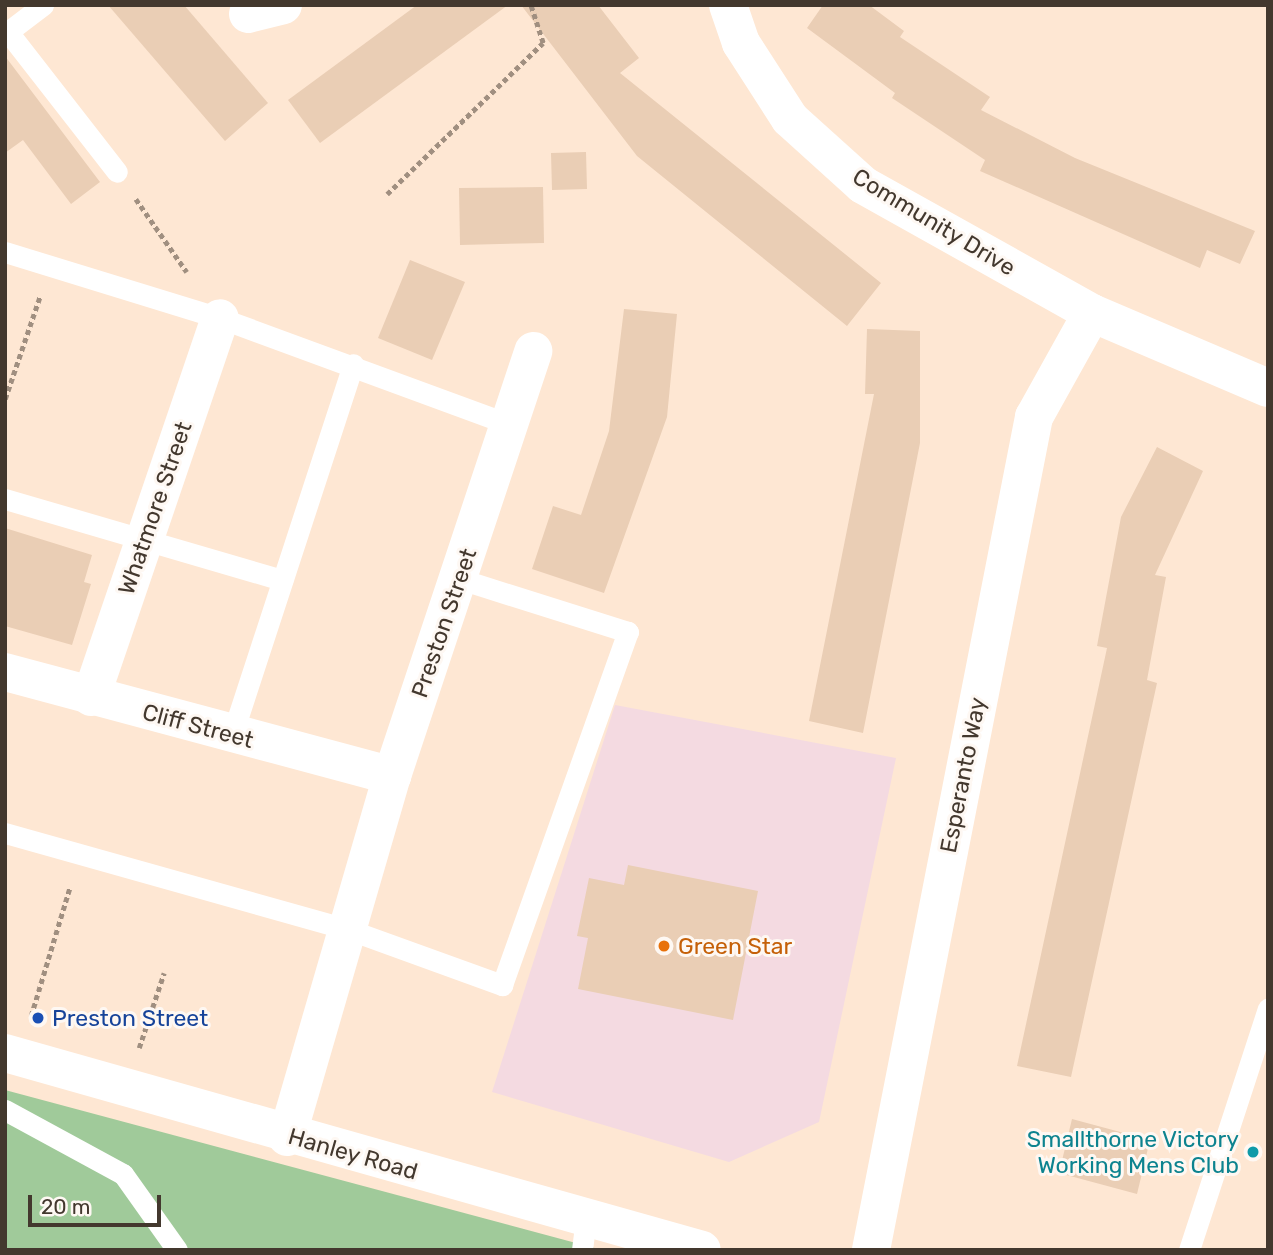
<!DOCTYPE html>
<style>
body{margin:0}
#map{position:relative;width:1273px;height:1255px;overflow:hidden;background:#fee7d3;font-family:Rubik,sans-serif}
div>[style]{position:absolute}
.commercial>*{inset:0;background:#f4dae1}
.green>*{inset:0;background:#a0ca9a}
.building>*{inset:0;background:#eaceb5}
.path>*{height:4.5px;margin-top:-2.25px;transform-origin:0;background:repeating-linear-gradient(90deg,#a08f80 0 5px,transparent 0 8.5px)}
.lane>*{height:21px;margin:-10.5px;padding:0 10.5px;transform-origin:10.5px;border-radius:10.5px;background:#fff}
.street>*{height:38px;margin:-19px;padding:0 19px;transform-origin:19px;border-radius:19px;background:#fff}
.primary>*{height:38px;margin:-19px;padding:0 19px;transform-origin:19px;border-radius:19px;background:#fff}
.dots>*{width:19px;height:19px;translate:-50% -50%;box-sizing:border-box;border:4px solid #fef8f3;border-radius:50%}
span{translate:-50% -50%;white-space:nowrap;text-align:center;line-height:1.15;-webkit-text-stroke:6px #fef8f3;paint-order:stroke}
.street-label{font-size:23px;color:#43382e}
.food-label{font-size:23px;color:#c56008}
.left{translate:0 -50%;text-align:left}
.transit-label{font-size:23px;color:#164399}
.culture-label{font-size:23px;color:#0d838f}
.right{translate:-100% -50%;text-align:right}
.frame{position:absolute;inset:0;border:7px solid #43382e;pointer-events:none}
.scale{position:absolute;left:28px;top:1195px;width:133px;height:32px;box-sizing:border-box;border:4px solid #43382e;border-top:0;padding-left:9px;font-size:21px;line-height:24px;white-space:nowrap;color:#43382e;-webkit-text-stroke:5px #fef8f3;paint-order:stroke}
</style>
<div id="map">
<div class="commercial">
<div style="clip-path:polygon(615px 705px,896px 758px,819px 1122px,729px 1162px,492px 1092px)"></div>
</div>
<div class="green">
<div style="clip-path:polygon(5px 1090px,602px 1250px,5px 1250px)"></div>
</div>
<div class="building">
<div style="clip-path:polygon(108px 5px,184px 5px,268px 103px,225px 141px)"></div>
<div style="clip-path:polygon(417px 5px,508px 5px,320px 143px,288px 100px)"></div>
<div style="clip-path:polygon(521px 5px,598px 5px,639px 58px,620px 73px,881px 283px,847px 326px,637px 156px)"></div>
<div style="clip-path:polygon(823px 5px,869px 5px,904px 31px,900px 37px,990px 97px,981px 110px,1075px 158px,1255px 231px,1240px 264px,1207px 250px,1200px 268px,980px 171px,985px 160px,892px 98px,895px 93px,807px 28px)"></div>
<div style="clip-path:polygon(5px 56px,100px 182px,71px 204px,23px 140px,5px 153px)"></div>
<div style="clip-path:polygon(586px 152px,587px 189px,552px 190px,551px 153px)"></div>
<div style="clip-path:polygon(543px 187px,544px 243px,460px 245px,459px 188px)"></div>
<div style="clip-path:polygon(410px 260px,465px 282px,432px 360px,378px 338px)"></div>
<div style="clip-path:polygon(624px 309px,677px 314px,667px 417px,604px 593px,532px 569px,553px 506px,581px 515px,609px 431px)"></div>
<div style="clip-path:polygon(867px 329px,920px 331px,920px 443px,863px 733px,809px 721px,874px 394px,865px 394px)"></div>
<div style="clip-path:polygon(1157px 447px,1203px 471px,1155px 575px,1166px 577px,1147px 680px,1157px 683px,1071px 1077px,1017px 1066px,1107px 648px,1097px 646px,1121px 517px)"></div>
<div style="clip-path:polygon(5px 528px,92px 555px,84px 582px,91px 584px,72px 645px,5px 626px)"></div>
<div style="clip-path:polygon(628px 865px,758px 891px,733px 1020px,578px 989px,588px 938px,577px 936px,589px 878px,624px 885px)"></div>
<div style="clip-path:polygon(1072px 1119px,1150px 1140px,1137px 1194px,1059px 1173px)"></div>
</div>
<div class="path">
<div style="left:387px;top:194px;width:217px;rotate:-44.1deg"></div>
<div style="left:543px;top:43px;width:40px;rotate:-108deg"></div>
<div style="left:136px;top:199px;width:89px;rotate:55.1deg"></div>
<div style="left:5px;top:399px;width:109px;rotate:-71.2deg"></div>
<div style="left:31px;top:1016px;width:135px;rotate:-73.2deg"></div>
<div style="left:139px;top:1048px;width:79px;rotate:-71.6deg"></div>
</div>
<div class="lane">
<div style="left:8px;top:32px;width:177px;rotate:52.1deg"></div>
<div style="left:5px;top:34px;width:48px;rotate:-37.3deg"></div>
<div style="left:5px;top:252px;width:225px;rotate:17.1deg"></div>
<div style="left:220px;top:318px;width:307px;rotate:20.2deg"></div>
<div style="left:5px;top:499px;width:289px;rotate:16.3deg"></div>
<div style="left:232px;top:735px;width:390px;rotate:-71.9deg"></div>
<div style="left:5px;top:833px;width:358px;rotate:15.7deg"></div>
<div style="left:350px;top:930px;width:162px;rotate:19.9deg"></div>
<div style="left:502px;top:985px;width:375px;rotate:-70.4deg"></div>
<div style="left:628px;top:632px;width:176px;rotate:-162.5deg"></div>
<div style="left:5px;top:1110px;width:134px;rotate:28.5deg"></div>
<div style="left:123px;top:1174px;width:93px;rotate:54.6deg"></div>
<div style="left:582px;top:1250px;width:31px;rotate:-83deg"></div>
<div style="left:1189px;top:1250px;width:254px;rotate:-71.9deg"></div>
</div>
<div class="street">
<div style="left:728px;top:5px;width:40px;rotate:71.1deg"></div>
<div style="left:741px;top:43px;width:90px;rotate:57.2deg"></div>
<div style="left:790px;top:119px;width:98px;rotate:42.1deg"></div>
<div style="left:863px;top:185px;width:262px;rotate:29.2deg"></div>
<div style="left:1092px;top:313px;width:191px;rotate:23.1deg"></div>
<div style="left:248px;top:14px;width:36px;rotate:-14deg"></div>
<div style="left:5px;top:672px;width:401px;rotate:15deg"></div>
<div style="left:91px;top:697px;width:400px;rotate:-71.2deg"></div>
<div style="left:287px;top:1137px;width:376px;rotate:-73.8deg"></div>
<div style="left:392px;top:776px;width:448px;rotate:-71.6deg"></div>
<div style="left:871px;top:1250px;width:849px;rotate:-78.93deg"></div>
<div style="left:1034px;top:417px;width:119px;rotate:-60.9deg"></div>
</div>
<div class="primary">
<div style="left:5px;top:1053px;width:724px;rotate:15.78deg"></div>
</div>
<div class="dots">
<div style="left:664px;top:946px;background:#e8710a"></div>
<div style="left:38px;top:1018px;background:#1a4fb4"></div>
<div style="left:1253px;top:1152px;background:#0f9aa8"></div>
</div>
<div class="street-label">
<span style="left:934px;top:222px;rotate:31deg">Community Drive</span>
<span style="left:155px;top:508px;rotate:-71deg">Whatmore Street</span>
<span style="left:444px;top:623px;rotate:-71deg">Preston Street</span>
<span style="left:198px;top:726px;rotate:15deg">Cliff Street</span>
<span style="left:963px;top:775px;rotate:-79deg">Esperanto Way</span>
<span style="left:353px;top:1154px;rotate:16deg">Hanley Road</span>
</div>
<div class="food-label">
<span class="left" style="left:678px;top:946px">Green Star</span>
</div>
<div class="transit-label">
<span class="left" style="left:52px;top:1018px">Preston Street</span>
</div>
<div class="culture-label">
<span class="right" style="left:1239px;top:1152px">Smallthorne Victory<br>Working Mens Club</span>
</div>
<div class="frame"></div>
<div class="scale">20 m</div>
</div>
